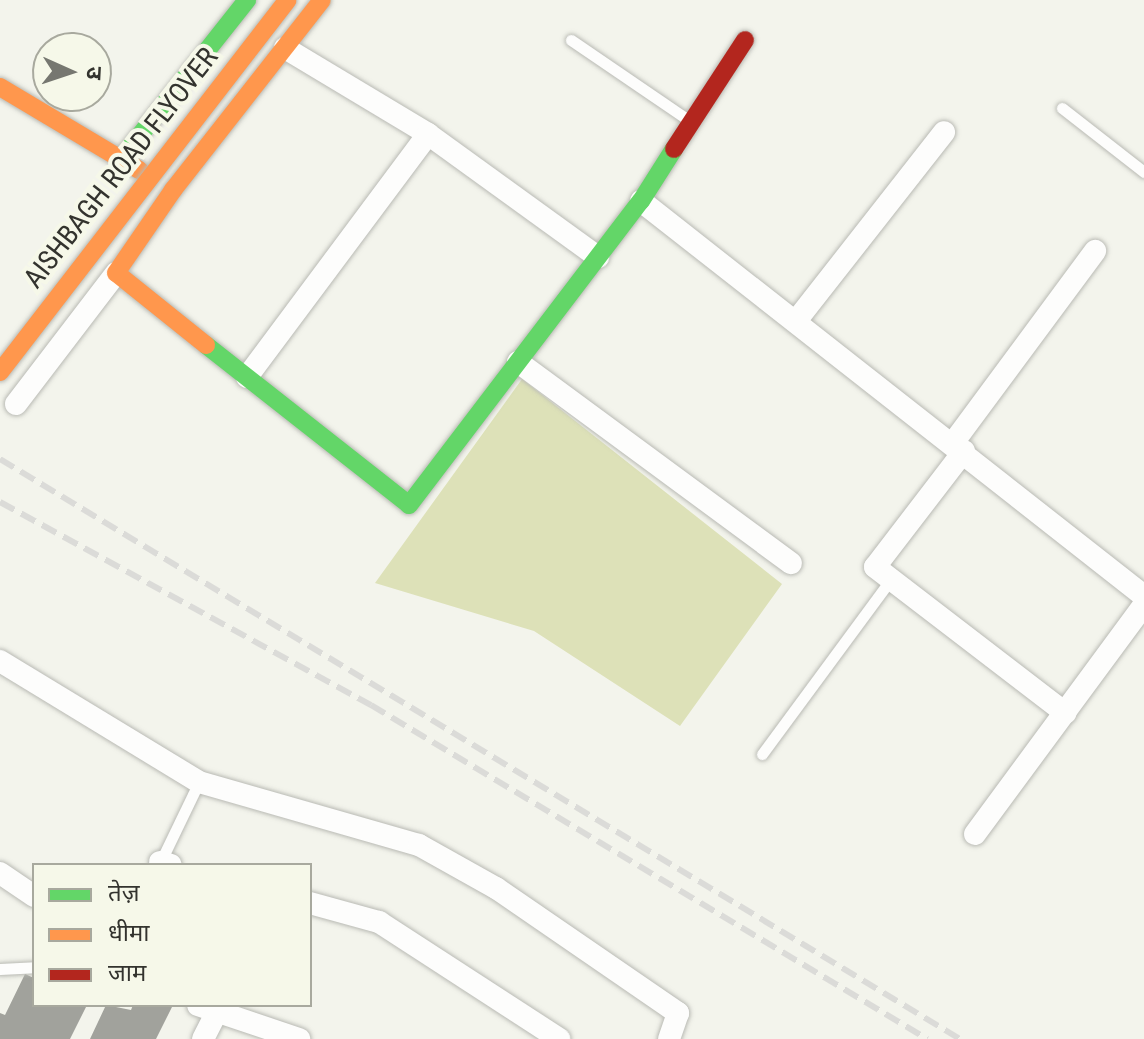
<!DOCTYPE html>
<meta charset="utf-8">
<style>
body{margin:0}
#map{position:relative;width:1144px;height:1039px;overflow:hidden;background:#f3f4ec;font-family:"Roboto Condensed","Noto Sans Devanagari",sans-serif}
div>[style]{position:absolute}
.green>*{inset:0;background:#dde1b8}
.building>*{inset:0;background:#a1a29c}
.roads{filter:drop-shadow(0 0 2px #b9bab4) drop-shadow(0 0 2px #b9bab4)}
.lane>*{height:11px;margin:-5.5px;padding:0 5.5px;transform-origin:5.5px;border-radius:5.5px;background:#fdfdfc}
.street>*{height:22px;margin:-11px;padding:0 11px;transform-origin:11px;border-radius:11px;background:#fdfdfc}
.fast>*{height:18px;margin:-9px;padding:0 9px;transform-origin:9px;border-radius:9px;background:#63d668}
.slow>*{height:18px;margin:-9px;padding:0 9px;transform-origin:9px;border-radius:9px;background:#ff974d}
.jam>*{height:18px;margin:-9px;padding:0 9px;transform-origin:9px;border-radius:9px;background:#b3261e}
.rail>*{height:6px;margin-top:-3px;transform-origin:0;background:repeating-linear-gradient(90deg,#dbdbd8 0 16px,transparent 0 24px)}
.bridges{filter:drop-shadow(0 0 2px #b9bab4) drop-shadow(0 0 2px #b9bab4)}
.slow-bridge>*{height:18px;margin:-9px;padding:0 9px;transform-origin:9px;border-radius:9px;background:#ff974d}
span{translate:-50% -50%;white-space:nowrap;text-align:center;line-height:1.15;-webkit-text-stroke:8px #f6f8e9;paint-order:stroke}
.street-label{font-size:28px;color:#33332e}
.legend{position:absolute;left:32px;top:863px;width:280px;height:144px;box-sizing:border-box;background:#f6f8e9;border:2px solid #a8a99e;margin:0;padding:10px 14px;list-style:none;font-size:24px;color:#33332e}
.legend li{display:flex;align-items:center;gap:16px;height:40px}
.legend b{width:40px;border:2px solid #a8a99e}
.north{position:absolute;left:32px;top:32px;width:80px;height:80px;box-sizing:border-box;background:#f6f8e9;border:2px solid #a8a99e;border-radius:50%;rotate:93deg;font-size:22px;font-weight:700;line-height:32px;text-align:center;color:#33332e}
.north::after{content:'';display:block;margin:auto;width:28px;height:36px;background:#767770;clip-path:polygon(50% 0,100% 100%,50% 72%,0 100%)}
</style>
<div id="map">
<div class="green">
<div style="clip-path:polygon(522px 379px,782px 584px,680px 726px,534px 631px,375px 583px)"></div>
</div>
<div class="building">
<div style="clip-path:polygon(25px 974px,34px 978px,34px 1005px,87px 1005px,70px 1039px,0 1039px,0 1013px,5px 1015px)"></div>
<div style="clip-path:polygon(106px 1005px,131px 1010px,133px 1005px,172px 1007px,156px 1039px,90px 1039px)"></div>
</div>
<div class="roads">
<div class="lane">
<div style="left:571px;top:40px;width:145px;rotate:34.3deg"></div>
<div style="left:1062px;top:108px;width:104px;rotate:38deg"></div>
<div style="left:762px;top:754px;width:217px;rotate:-53.6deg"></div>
<div style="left:159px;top:865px;width:92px;rotate:-64.3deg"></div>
<div style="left:0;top:969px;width:34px;rotate:-3deg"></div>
</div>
<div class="street">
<div style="left:285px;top:48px;width:167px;rotate:31deg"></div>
<div style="left:428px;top:134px;width:210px;rotate:35.9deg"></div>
<div style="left:641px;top:201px;width:640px;rotate:38.14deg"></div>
<div style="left:796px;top:321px;width:240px;rotate:-51.9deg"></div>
<div style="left:518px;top:362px;width:339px;rotate:36.4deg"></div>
<div style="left:247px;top:377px;width:303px;rotate:-53.3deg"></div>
<div style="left:16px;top:404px;width:165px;rotate:-52.6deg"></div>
<div style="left:953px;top:443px;width:239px;rotate:-53.5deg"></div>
<div style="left:964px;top:451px;width:146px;rotate:127.5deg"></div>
<div style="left:875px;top:567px;width:240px;rotate:37.5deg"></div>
<div style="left:0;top:661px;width:233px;rotate:31.3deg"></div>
<div style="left:199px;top:782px;width:229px;rotate:16deg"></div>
<div style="left:419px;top:845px;width:88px;rotate:29.2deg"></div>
<div style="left:496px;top:888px;width:221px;rotate:34.5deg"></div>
<div style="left:678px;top:1013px;width:28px;rotate:109deg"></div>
<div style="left:975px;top:834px;width:285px;rotate:-53.6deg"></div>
<div style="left:160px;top:862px;width:11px;rotate:15deg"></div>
<div style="left:0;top:873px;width:41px;rotate:34.1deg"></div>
<div style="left:310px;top:903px;width:72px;rotate:15.4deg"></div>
<div style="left:379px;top:922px;width:215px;rotate:33deg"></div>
<div style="left:198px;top:1005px;width:107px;rotate:18.6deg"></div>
<div style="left:203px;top:1039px;width:30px;rotate:-63deg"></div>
</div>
<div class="fast">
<div style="left:121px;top:159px;width:203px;rotate:-51.6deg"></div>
<div style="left:206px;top:345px;width:258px;rotate:38.2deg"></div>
<div style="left:409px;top:505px;width:382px;rotate:-52.7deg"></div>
<div style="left:641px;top:201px;width:62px;rotate:-57.6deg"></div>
</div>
<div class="slow">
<div style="left:0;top:87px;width:162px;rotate:30.8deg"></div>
<div style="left:206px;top:345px;width:115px;rotate:-141.3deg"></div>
<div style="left:116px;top:273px;width:101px;rotate:-55.5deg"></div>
<div style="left:173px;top:190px;width:241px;rotate:-51.9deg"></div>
</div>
<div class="jam">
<div style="left:674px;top:149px;width:130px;rotate:-56.9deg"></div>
</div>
</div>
<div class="rail">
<div style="left:0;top:459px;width:1122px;rotate:31.14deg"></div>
<div style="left:0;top:502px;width:423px;rotate:28.7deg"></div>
<div style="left:371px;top:705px;width:649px;rotate:30.99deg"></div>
</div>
<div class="bridges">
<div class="slow-bridge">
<div style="left:0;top:372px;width:470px;rotate:-52.3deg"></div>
</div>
</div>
<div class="street-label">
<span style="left:121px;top:168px;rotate:-52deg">AISHBAGH ROAD FLYOVER</span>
</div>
<ul class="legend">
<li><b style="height:10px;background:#63d668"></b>तेज़</li>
<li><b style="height:10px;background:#ff974d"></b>धीमा</li>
<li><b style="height:10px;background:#b3261e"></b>जाम</li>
</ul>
<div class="north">उ</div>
</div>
